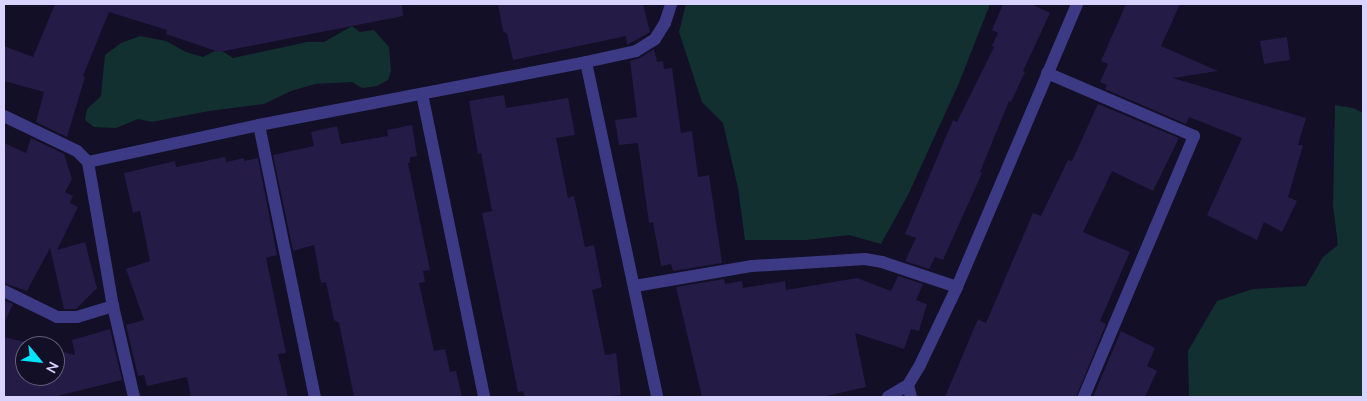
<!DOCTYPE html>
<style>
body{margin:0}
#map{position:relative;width:1367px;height:401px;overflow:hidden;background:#130f26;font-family:Mulish,sans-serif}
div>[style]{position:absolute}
.green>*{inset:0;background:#12302f}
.building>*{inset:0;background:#241b47}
.street>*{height:12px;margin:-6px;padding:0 6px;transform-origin:6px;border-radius:6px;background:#3d3a85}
span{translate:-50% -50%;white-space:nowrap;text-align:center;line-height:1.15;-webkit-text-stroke:4px #130f26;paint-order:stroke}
.frame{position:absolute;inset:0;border:5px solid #d9d4ff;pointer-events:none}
.north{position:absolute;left:15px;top:336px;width:50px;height:50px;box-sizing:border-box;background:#130f26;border:1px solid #625e7d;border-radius:50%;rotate:118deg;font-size:14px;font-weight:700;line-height:20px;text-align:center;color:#d9d4ff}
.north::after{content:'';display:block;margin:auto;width:18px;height:22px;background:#00e5ff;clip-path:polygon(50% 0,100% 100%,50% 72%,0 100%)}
</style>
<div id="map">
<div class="green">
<div style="clip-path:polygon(686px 4px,990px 4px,959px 83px,908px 195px,881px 244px,849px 235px,806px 240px,745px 240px,738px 188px,723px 123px,702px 102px,679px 32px)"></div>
<div style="clip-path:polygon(352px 26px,360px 32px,374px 30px,389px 47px,391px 71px,388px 80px,377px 86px,362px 88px,352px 82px,315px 84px,291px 91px,264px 104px,209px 111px,152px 122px,138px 119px,116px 128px,94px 127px,85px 120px,87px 109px,101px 96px,105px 55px,121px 43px,140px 36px,166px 41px,186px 52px,203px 57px,219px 49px,233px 58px,307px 42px,324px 42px)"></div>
<div style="clip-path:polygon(1335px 105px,1353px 108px,1363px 113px,1363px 397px,1189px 397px,1188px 351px,1217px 301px,1253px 289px,1306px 286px,1323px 257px,1338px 245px,1333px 206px)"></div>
</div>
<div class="building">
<div style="clip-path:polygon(55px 4px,402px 4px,403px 16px,219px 52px,166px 34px,167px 30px,109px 12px,83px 76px,85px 77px,67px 137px,36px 122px,44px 92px,4px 81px,4px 46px,33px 57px)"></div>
<div style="clip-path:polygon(498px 4px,643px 4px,650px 32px,627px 45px,626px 36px,513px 60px,507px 34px,503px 31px)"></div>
<div style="clip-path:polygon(1003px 4px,1031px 4px,1050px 13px,1023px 71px,1025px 72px,1011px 102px,1009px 101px,980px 172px,982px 173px,943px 260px,935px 257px,929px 269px,905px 261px,916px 238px,905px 234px,953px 120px,957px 122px,994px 47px,992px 46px,998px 33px,992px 30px)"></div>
<div style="clip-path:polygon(1126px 4px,1180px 4px,1161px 46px,1218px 71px,1173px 78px,1306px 118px,1298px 145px,1303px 145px,1288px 197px,1297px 201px,1282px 232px,1264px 222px,1257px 240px,1207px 215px,1242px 138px,1189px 117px,1186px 124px,1105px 89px,1107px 85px,1100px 82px,1108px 64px,1101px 61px)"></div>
<div style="clip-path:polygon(1287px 37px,1290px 60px,1264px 64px,1260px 41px)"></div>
<div style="clip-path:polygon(654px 49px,657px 62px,663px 61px,664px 69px,672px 68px,681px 133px,692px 131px,698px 177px,709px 175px,722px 263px,673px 271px,671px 264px,661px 266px,653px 222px,649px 223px,638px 143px,619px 145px,615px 120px,637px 117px,630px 61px,640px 58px)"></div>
<div style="clip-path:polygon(504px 95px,506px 108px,568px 98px,575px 135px,556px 138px,568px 198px,574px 196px,585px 247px,594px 245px,602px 287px,592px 290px,605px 355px,616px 353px,621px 395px,603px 397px,525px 397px,523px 391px,518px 392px,482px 213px,492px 211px,481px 153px,478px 154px,469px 101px)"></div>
<div style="clip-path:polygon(1098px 104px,1179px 138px,1153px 191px,1112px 171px,1083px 232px,1130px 252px,1100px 321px,1106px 324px,1076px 397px,945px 397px,978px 319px,986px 323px,1033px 213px,1041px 216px,1068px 160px,1072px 161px)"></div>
<div style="clip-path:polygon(412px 125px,417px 156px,410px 157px,410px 163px,408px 163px,430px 270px,423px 271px,425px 282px,419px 283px,434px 351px,445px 349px,450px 372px,456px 371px,462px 397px,354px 397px,339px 323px,334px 320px,326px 282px,321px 283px,314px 245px,293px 251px,273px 155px,314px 146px,311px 132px,337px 126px,341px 144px,388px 136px,387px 130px)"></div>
<div style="clip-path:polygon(31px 138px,64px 154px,72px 179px,65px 192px,73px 196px,70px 203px,78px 207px,57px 250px,85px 242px,97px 288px,76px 309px,64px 309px,50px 248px,27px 291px,4px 283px,4px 143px,26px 153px)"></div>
<div style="clip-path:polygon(225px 157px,226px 162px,244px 158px,244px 161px,258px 158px,277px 255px,266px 258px,286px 353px,278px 354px,288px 397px,191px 397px,187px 377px,147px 386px,144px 375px,138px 376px,126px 325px,144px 320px,126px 269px,150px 261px,140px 211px,133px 213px,124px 173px,175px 161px,176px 167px)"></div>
<div style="clip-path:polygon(898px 276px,923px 284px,916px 300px,927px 304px,919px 331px,911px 329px,904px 349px,855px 333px,866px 387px,822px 397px,702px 397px,676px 287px,724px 279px,725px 284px,742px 281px,743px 288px,785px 281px,786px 290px,857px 278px,891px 291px)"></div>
<div style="clip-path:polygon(4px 300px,13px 304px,4px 323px)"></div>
<div style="clip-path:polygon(110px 329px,122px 380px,53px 397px,4px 397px,4px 337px,40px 346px,25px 346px,25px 376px,55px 376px,55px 350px,75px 355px,72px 340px)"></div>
<div style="clip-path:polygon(1121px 331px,1155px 348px,1147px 366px,1157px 371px,1145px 397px,1093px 397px)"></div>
</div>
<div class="street">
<div style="left:586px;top:62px;width:342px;rotate:78deg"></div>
<div style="left:1047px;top:73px;width:160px;rotate:23.2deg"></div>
<div style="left:1194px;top:136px;width:283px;rotate:112.9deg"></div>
<div style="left:422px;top:94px;width:309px;rotate:78.4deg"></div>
<div style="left:4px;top:116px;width:81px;rotate:25.6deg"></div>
<div style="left:77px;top:151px;width:16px;rotate:45deg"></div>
<div style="left:88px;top:162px;width:175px;rotate:-12.2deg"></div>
<div style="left:259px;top:125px;width:333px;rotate:-10.9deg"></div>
<div style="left:586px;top:62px;width:51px;rotate:-12.4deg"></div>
<div style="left:636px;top:51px;width:22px;rotate:-32deg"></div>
<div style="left:655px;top:39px;width:19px;rotate:-58deg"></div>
<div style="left:665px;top:23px;width:20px;rotate:-72deg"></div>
<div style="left:259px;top:125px;width:278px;rotate:78.4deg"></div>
<div style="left:88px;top:162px;width:146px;rotate:80.2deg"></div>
<div style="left:113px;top:306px;width:93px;rotate:77deg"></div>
<div style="left:635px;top:286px;width:119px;rotate:-9.7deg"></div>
<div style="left:752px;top:266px;width:113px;rotate:-3.5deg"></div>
<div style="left:865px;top:259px;width:17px;rotate:10deg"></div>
<div style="left:882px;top:262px;width:79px;rotate:18.4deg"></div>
<div style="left:4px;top:291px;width:59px;rotate:26.1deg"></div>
<div style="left:57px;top:317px;width:20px"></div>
<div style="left:77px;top:317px;width:38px;rotate:-17deg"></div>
<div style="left:908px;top:385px;width:12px;rotate:76deg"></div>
<div style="left:888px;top:397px;width:23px;rotate:-31deg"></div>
<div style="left:908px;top:385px;width:23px;rotate:-59deg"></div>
<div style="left:920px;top:365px;width:86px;rotate:-64.6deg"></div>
<div style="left:957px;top:287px;width:307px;rotate:-67deg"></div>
</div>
<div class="frame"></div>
<div class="north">N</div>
</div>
